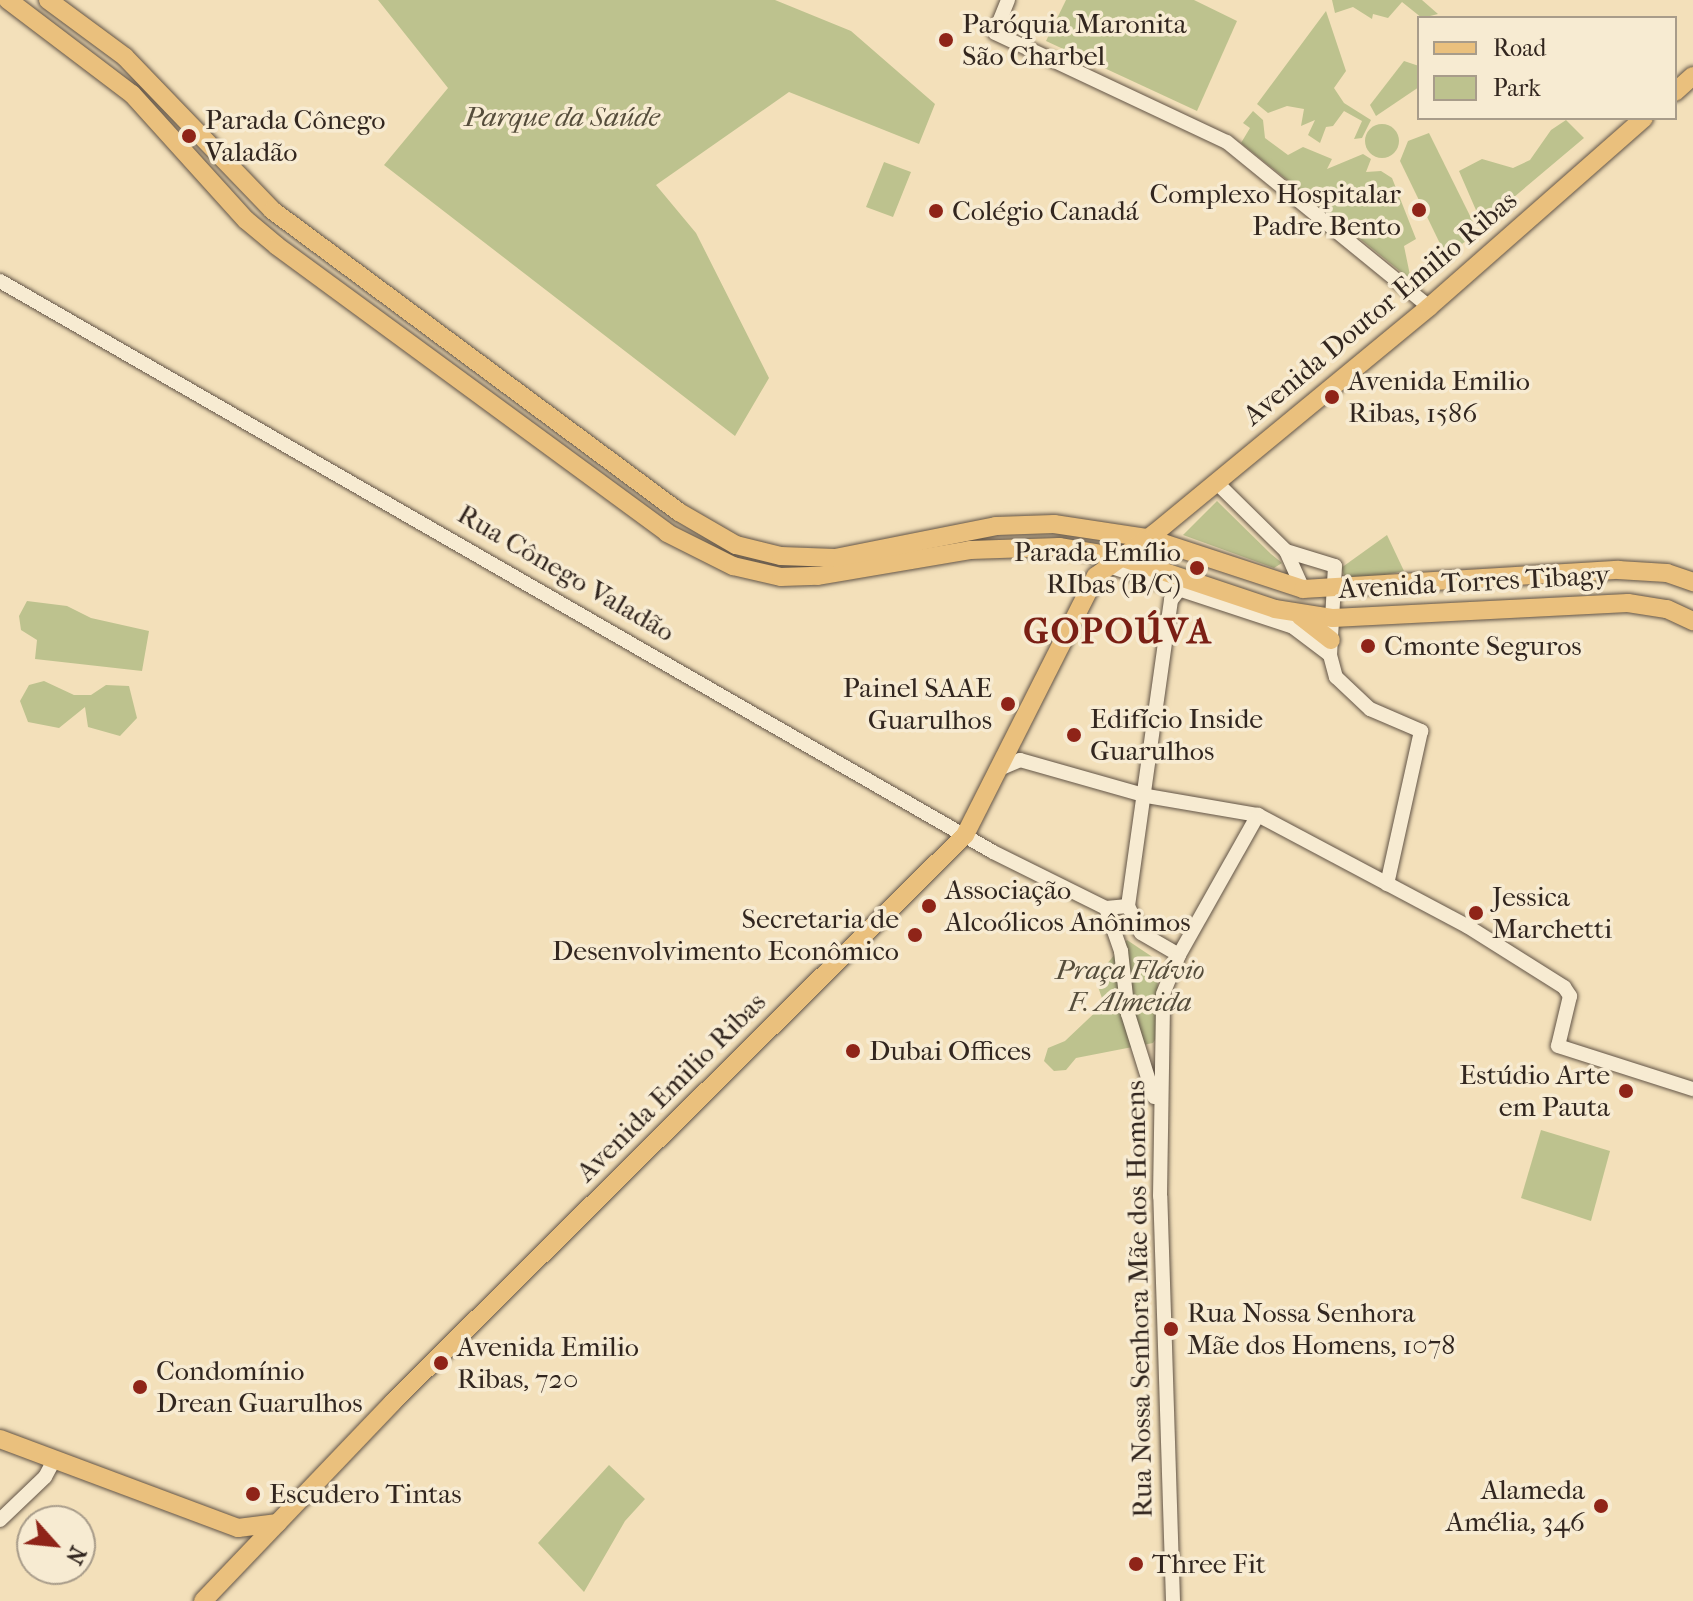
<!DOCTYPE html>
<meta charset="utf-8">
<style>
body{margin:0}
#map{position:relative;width:1693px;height:1601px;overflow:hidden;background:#f3e0ba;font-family:"IM FELL French Canon",serif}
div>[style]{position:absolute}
.green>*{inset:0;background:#bdc28e}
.round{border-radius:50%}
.roads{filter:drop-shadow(0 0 2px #625446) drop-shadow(0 0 2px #625446)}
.minor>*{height:14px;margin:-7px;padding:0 7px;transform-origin:7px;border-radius:7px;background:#f7ebd2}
.major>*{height:18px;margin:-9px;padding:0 9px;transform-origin:9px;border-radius:9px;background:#eac07d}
.dots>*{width:22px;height:22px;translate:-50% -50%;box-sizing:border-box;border:4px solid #f7ebd2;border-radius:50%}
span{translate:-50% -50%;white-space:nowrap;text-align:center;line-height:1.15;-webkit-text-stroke:7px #f7ebd2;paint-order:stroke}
.poi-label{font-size:28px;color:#32261f}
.left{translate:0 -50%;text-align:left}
.right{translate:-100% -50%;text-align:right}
.park-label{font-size:28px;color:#554d3b;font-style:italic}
.street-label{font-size:28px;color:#32261f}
.district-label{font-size:36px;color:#7a1f14;font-weight:700;letter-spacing:2px}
.legend{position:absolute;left:1417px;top:16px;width:260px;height:104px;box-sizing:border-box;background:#f7ebd2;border:2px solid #a89c8a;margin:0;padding:10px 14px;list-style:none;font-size:24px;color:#32261f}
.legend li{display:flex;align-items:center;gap:16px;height:40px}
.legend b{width:40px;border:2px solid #a89c8a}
.north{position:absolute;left:16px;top:1505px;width:80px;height:80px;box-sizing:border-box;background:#f7ebd2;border:2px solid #a89c8a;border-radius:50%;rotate:117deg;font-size:22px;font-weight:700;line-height:32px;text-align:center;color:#32261f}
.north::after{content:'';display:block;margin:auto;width:28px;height:36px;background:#8f2418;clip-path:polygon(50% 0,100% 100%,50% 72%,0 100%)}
</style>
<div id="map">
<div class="green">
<div style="clip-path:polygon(378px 0,775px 0,851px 31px,935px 104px,919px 144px,789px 92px,656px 185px,696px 233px,769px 378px,735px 436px,384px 165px,448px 88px)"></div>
<div style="clip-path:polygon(1066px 0,1194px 0,1237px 21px,1197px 111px,1046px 41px)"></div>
<div style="clip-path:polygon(1332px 0,1422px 0,1438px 14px,1422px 18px,1402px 2px,1388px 18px,1373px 14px,1372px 19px,1353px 7px,1335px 13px)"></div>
<div style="clip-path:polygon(1326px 11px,1346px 71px,1334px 88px,1344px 103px,1371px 120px,1362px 138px,1354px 139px,1362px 121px,1344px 111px,1333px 126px,1326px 127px,1320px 143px,1308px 135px,1315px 120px,1301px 126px,1304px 109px,1287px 106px,1268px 113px,1257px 104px)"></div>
<div style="clip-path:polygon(1404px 61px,1419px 66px,1419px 87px,1376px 116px,1370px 105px)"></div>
<div style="clip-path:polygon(1253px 111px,1263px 120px,1265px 138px,1288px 155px,1303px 147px,1332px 159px,1327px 169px,1363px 154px,1371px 159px,1366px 172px,1381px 171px,1392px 178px,1416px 239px,1404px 246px,1411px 280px,1241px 143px,1250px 128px,1243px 123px)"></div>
<div style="clip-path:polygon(1566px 120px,1584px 138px,1482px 224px,1459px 171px,1482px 159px,1513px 168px,1530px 160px,1551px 130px)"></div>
<div class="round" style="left:1365px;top:124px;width:34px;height:34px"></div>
<div style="clip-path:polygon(1429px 133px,1478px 232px,1446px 256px,1400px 161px,1408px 141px)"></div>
<div style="clip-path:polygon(884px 162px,911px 172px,893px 217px,866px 207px)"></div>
<div style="clip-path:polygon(1217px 501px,1271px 554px,1282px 563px,1274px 568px,1183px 535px)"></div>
<div style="clip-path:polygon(1387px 535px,1404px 571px,1357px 581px,1344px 575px,1341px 568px)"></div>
<div style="clip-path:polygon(27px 601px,67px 606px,91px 618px,149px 631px,142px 671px,35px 659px,37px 640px,21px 630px,19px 616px)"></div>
<div style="clip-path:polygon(44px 681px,74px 695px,91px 695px,106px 685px,129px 686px,137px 718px,120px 736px,88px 727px,85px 707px,59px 728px,28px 722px,20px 701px,29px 685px)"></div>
<div style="clip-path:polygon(1127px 940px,1157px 960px,1159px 1034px,1153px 1043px,1076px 1058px,1066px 1070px,1054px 1071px,1044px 1061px,1048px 1048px,1065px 1041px,1104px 1004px,1095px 978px)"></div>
<div style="clip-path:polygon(1541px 1130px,1610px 1151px,1591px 1221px,1521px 1198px)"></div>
<div style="clip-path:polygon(609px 1465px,645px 1499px,625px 1521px,584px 1592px,538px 1543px)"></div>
</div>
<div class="roads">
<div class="minor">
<div style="left:1008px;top:0;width:35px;rotate:112deg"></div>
<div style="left:995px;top:33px;width:256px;rotate:25.2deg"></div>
<div style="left:1227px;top:142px;width:261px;rotate:39.2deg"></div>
<div style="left:0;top:281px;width:1145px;rotate:29.9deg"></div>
<div style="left:993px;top:852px;width:126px;rotate:26.4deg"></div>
<div style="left:1106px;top:908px;width:22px;rotate:-5deg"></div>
<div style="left:1217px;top:483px;width:97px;rotate:44.6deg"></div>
<div style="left:1286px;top:551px;width:51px;rotate:17deg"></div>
<div style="left:1335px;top:566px;width:89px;rotate:93.2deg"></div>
<div style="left:1330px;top:655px;width:23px;rotate:75deg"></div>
<div style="left:1336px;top:677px;width:47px;rotate:43.3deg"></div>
<div style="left:1370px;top:709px;width:56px;rotate:23.3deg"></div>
<div style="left:1421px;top:731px;width:157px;rotate:102.5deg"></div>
<div style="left:1286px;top:551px;width:42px;rotate:65.9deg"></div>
<div style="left:1109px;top:566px;width:194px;rotate:18.3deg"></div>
<div style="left:1293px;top:627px;width:46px;rotate:37.1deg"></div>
<div style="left:999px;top:769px;width:23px;rotate:-23deg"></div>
<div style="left:1020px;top:760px;width:132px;rotate:15.8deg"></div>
<div style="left:1147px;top:796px;width:113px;rotate:9.7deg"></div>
<div style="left:1258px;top:815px;width:237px;rotate:28deg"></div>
<div style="left:1467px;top:926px;width:115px;rotate:32.2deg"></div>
<div style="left:1564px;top:987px;width:11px;rotate:56deg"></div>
<div style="left:1570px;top:996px;width:51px;rotate:103.5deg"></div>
<div style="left:1558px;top:1046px;width:142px;rotate:17.7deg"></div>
<div style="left:1128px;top:906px;width:309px;rotate:-82deg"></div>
<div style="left:1171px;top:600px;width:14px;rotate:-51deg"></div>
<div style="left:1128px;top:906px;width:30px;rotate:64deg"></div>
<div style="left:1141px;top:933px;width:44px;rotate:30.1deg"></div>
<div style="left:1106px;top:908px;width:46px;rotate:70.8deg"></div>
<div style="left:1121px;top:951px;width:63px;rotate:83.7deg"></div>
<div style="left:1128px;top:1014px;width:87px;rotate:72.6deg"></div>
<div style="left:0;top:1520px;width:62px;rotate:-43.7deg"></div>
<div style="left:45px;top:1477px;width:21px;rotate:-62deg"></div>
<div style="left:1173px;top:1601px;width:405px;rotate:-91.8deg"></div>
<div style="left:1160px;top:1196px;width:202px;rotate:-89.1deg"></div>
<div style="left:1163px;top:994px;width:42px;rotate:-67.7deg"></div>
<div style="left:1179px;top:955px;width:161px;rotate:-60.6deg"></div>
</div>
<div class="major">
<div style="left:8px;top:0;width:156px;rotate:37.2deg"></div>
<div style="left:132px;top:94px;width:170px;rotate:47.9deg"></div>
<div style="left:246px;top:220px;width:40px;rotate:40deg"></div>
<div style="left:277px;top:246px;width:484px;rotate:36.3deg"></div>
<div style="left:667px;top:533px;width:74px;rotate:26.6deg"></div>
<div style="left:733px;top:566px;width:49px;rotate:12.9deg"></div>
<div style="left:781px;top:577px;width:37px;rotate:-2deg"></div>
<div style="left:818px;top:576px;width:154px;rotate:-9.7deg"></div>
<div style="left:970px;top:550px;width:89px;rotate:-1.9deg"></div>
<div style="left:1059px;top:547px;width:62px;rotate:9.3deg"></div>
<div style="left:1120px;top:557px;width:163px;rotate:18.5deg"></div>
<div style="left:1275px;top:609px;width:59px;rotate:8.8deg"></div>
<div style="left:1333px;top:618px;width:295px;rotate:-2.9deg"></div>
<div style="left:1628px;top:603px;width:39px;rotate:9deg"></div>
<div style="left:1667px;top:609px;width:29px;rotate:25deg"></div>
<div style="left:48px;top:0;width:96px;rotate:36.5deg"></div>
<div style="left:125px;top:57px;width:212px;rotate:46.1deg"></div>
<div style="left:272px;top:210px;width:507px;rotate:36.58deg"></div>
<div style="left:679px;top:512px;width:66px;rotate:30.1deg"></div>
<div style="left:736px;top:545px;width:46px;rotate:13.7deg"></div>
<div style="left:781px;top:556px;width:54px;rotate:2.1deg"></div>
<div style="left:835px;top:558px;width:164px;rotate:-11.2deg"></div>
<div style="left:996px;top:526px;width:58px;rotate:-2deg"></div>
<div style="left:1054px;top:524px;width:95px;rotate:8.5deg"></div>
<div style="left:1148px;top:538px;width:163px;rotate:18.2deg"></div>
<div style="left:1303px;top:589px;width:316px;rotate:-3.5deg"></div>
<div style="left:1618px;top:570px;width:49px;rotate:3.5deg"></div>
<div style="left:1667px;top:573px;width:28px;rotate:19deg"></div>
<div style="left:1675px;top:92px;width:24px;rotate:-42deg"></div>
<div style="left:1300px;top:616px;width:39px;rotate:38deg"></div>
<div style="left:0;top:1439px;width:254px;rotate:20.5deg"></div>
<div style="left:238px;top:1528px;width:40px;rotate:-7.1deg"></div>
<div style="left:203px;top:1601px;width:274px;rotate:-46.3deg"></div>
<div style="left:392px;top:1403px;width:807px;rotate:-44.75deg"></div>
<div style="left:965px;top:835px;width:290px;rotate:-63.2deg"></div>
<div style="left:1096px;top:576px;width:73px;rotate:-36.1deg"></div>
<div style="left:1155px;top:533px;width:355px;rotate:-39.5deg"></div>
<div style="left:1429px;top:307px;width:286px;rotate:-41.3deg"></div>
</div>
</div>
<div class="dots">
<div style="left:946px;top:40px;background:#8f2418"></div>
<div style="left:189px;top:136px;background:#8f2418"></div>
<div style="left:1419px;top:210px;background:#8f2418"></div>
<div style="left:936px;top:211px;background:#8f2418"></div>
<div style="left:1332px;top:397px;background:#8f2418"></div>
<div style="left:1197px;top:568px;background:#8f2418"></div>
<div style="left:1368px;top:646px;background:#8f2418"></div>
<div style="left:1008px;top:704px;background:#8f2418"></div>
<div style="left:1074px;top:735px;background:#8f2418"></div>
<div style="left:929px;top:906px;background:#8f2418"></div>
<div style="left:1476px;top:913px;background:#8f2418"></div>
<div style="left:915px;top:935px;background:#8f2418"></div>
<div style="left:853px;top:1051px;background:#8f2418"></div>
<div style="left:1626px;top:1091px;background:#8f2418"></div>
<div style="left:1171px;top:1329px;background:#8f2418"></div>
<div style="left:441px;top:1363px;background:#8f2418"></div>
<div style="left:140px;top:1387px;background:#8f2418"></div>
<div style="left:253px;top:1494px;background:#8f2418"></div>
<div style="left:1601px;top:1506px;background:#8f2418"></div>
<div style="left:1136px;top:1564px;background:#8f2418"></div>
</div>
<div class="poi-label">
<span class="left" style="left:962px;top:40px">Paróquia Maronita<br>São Charbel</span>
<span class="left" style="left:205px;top:136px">Parada Cônego<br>Valadão</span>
<span class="right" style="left:1401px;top:210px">Complexo Hospitalar<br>Padre Bento</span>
<span class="left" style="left:952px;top:211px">Colégio Canadá</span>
<span class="left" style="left:1348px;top:397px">Avenida Emilio<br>Ribas, 1586</span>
<span class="right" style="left:1181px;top:568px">Parada Emílio<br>RIbas (B/C)</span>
<span class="left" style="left:1384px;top:646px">Cmonte Seguros</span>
<span class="right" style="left:992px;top:704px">Painel SAAE<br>Guarulhos</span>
<span class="left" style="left:1090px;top:735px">Edifício Inside<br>Guarulhos</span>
<span class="left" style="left:945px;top:906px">Associação<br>Alcoólicos Anônimos</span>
<span class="left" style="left:1492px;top:913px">Jessica<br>Marchetti</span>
<span class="right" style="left:899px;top:935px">Secretaria de<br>Desenvolvimento Econômico</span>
<span class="left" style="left:869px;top:1051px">Dubai Offices</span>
<span class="right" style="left:1610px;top:1091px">Estúdio Arte<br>em Pauta</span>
<span class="left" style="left:1187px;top:1329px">Rua Nossa Senhora<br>Mãe dos Homens, 1078</span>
<span class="left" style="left:457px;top:1363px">Avenida Emilio<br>Ribas, 720</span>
<span class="left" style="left:156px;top:1387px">Condomínio<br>Drean Guarulhos</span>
<span class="right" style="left:1585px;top:1506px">Alameda<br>Amélia, 346</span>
<span class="left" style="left:269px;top:1494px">Escudero Tintas</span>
<span class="left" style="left:1152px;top:1564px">Three Fit</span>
</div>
<div class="park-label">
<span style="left:562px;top:117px">Parque da Saúde</span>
<span style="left:1130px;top:986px">Praça Flávio<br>F. Almeida</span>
</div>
<div class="street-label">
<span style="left:1380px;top:308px;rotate:-40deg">Avenida Doutor Emilio Ribas</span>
<span style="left:566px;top:573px;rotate:30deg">Rua Cônego Valadão</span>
<span style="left:1474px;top:582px;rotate:-3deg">Avenida Torres Tibagy</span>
<span style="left:671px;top:1087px;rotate:-45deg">Avenida Emilio Ribas</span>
<span style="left:1139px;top:1299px;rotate:-91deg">Rua Nossa Senhora Mãe dos Homens</span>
</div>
<div class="district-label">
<span style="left:1118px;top:632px">GOPOÚVA</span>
</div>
<ul class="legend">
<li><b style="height:10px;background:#eac07d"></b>Road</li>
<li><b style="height:22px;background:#bdc28e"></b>Park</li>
</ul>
<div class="north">N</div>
</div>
